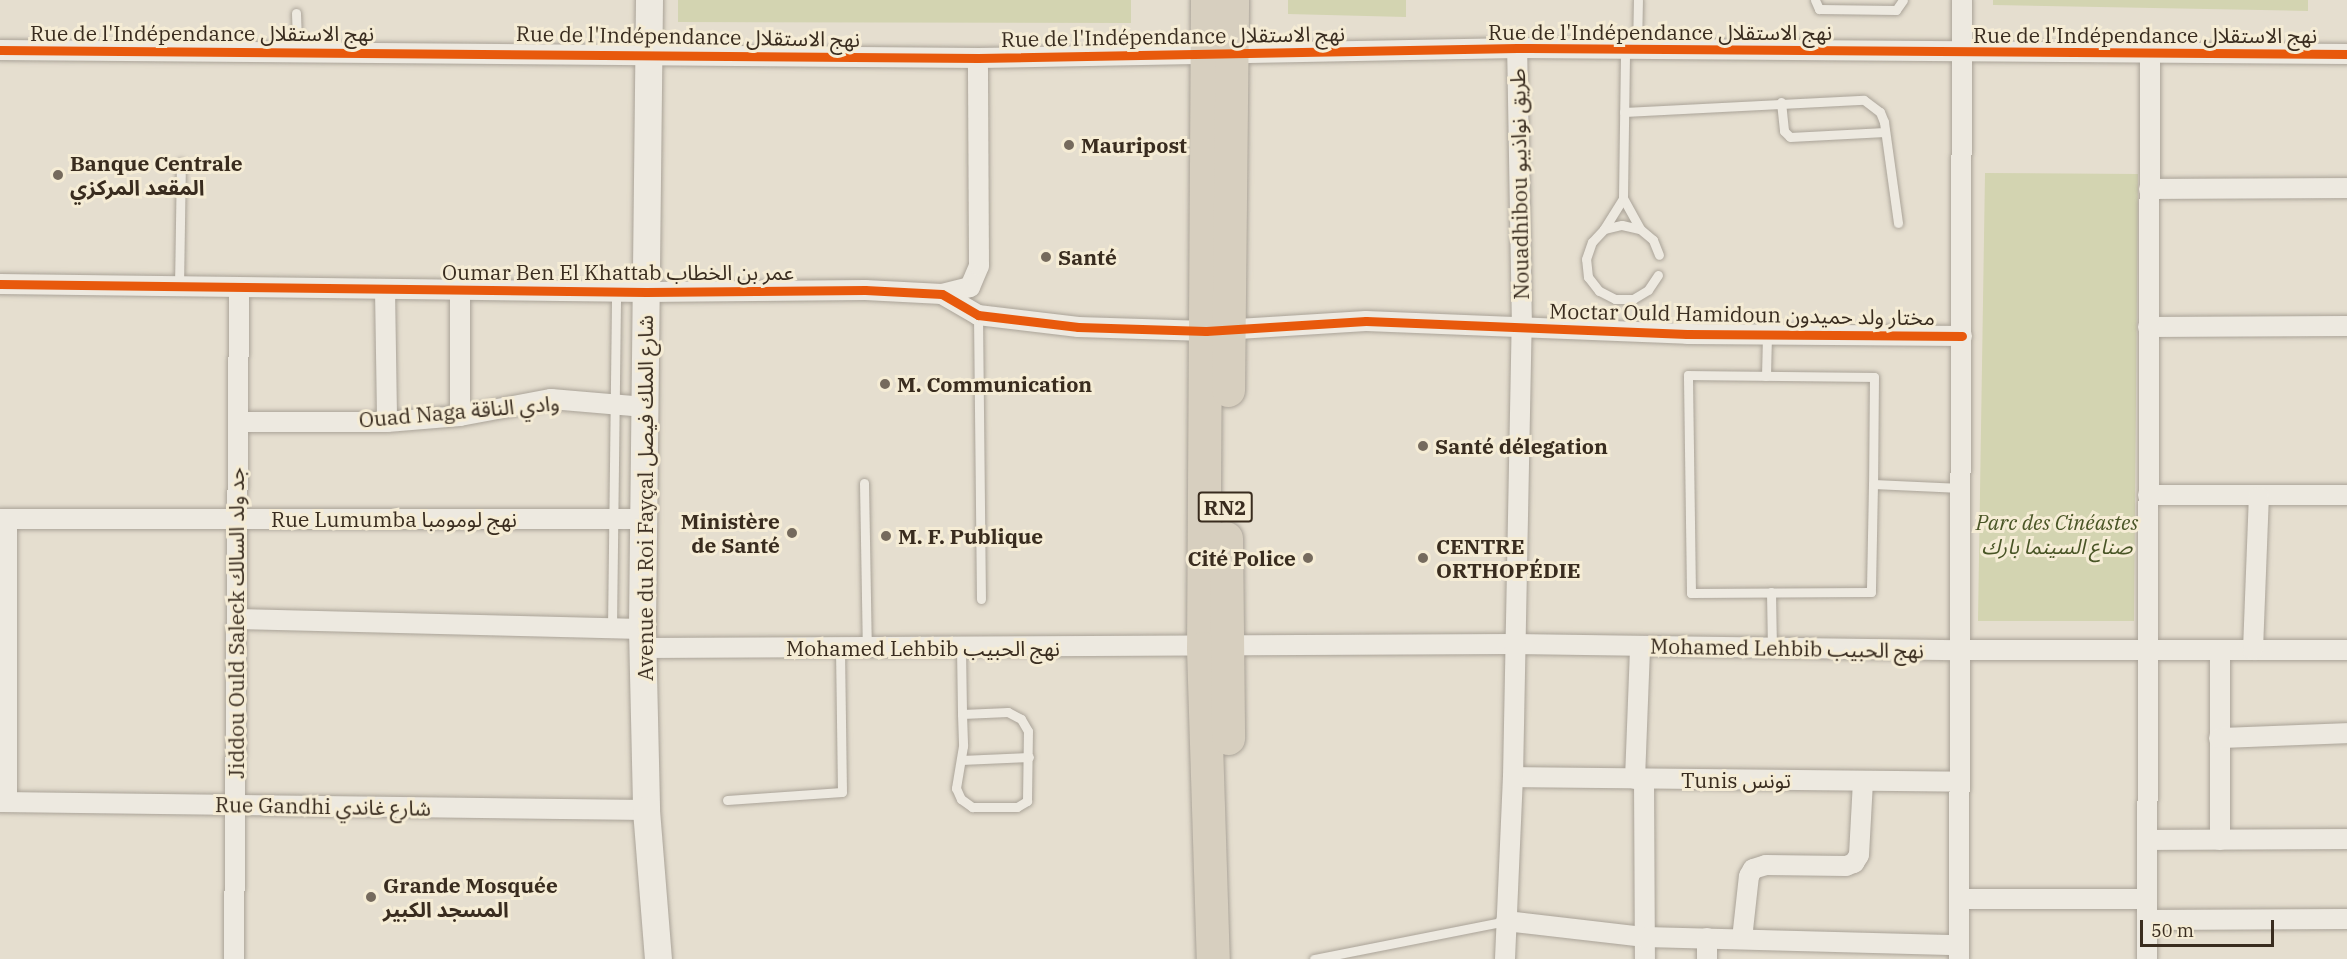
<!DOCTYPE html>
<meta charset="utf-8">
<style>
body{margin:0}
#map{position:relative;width:2347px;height:959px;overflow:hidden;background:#e5decf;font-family:"IBM Plex Serif","Noto Sans Arabic",serif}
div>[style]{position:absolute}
.green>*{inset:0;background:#d3d4b1}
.roads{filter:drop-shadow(0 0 2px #aaa398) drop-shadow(0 0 2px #aaa398)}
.lane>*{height:9px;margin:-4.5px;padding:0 4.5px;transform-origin:4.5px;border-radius:4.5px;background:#ede9e0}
.street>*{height:20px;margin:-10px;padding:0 10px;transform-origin:10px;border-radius:10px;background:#ede9e0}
.secondary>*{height:27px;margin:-13.5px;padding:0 13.5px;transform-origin:13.5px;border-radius:13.5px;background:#ede9e0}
.highway>*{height:33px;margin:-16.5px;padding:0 16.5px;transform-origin:16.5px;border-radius:16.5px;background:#d7cfbf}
.cycleway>*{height:9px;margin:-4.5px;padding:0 4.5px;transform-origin:4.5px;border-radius:4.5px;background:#e8590c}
.dots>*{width:16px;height:16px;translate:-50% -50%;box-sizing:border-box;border:3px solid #f5ecd5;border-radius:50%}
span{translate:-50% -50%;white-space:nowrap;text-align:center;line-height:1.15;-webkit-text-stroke:6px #f5ecd5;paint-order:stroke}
.shield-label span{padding:2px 4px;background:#f5ecd5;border:2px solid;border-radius:4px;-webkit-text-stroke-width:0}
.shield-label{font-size:20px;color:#392c1f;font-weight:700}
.street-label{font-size:21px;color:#392c1f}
.poi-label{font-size:21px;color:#392c1f;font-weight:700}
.left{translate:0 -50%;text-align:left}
.right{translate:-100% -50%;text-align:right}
.park-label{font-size:21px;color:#495526;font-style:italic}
.scale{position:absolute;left:2140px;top:920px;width:134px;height:27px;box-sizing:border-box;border:3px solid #392c1f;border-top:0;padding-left:8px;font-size:18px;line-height:21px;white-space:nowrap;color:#392c1f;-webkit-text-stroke:4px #f5ecd5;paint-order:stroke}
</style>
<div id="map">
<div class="green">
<div style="clip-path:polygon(678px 0,1131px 0,1131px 23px,678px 22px)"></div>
<div style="clip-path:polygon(1288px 0,1406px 0,1406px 17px,1288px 14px)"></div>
<div style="clip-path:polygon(1993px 0,2308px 0,2308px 11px,1993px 5px)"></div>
<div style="clip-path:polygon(1985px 173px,2138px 174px,2134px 621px,1978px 621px)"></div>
</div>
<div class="roads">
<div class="lane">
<div style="left:1815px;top:0;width:10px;rotate:66deg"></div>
<div style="left:1819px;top:9px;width:77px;rotate:0.7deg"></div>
<div style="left:1896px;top:10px;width:12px;rotate:-55deg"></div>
<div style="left:296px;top:13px;width:38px;rotate:88deg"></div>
<div style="left:1637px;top:50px;width:50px;rotate:-88.9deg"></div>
<div style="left:1781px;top:102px;width:29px;rotate:84deg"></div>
<div style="left:1784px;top:131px;width:8px;rotate:45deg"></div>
<div style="left:1790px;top:137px;width:95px;rotate:-3deg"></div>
<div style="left:1624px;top:112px;width:240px;rotate:-2.9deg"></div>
<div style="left:1864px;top:100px;width:20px;rotate:37deg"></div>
<div style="left:1880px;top:112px;width:11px;rotate:68deg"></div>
<div style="left:1884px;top:122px;width:102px;rotate:82.1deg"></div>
<div style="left:1623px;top:198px;width:35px;rotate:61deg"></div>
<div style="left:1604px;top:229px;width:36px;rotate:-58deg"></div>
<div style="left:1623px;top:198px;width:148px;rotate:-89.2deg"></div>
<div style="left:1658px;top:275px;width:18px;rotate:124deg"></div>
<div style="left:1648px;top:290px;width:17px;rotate:149deg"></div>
<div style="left:1633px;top:299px;width:18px;rotate:180deg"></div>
<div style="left:1615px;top:299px;width:18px;rotate:-153deg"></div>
<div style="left:1599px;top:291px;width:18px;rotate:-128deg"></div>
<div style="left:1588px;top:277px;width:18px;rotate:-96deg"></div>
<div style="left:1586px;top:259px;width:18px;rotate:-71deg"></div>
<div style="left:1592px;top:242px;width:18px;rotate:-47deg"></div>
<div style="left:1604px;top:229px;width:18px;rotate:-13deg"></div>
<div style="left:1622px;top:225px;width:18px;rotate:13deg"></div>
<div style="left:1640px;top:229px;width:17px;rotate:40deg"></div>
<div style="left:1653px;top:240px;width:16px;rotate:68deg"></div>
<div style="left:179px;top:287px;width:124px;rotate:-89.1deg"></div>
<div style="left:978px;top:315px;width:284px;rotate:89.4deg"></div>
<div style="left:1766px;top:376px;width:41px;rotate:-88.6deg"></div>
<div style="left:864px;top:483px;width:165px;rotate:89deg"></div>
<div style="left:1873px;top:484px;width:108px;rotate:91.1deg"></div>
<div style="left:1871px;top:592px;width:180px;rotate:179.7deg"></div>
<div style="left:1691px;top:593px;width:218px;rotate:-90.8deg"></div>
<div style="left:1688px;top:375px;width:186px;rotate:0.6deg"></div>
<div style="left:1874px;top:377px;width:107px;rotate:90.5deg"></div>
<div style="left:1873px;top:484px;width:88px;rotate:2.6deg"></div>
<div style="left:1771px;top:592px;width:56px;rotate:89deg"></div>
<div style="left:612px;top:628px;width:336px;rotate:-89.3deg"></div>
<div style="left:961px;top:648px;width:66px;rotate:89.1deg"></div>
<div style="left:962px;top:714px;width:32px;rotate:88deg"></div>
<div style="left:963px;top:746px;width:43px;rotate:99.5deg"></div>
<div style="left:956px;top:788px;width:12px;rotate:66deg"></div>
<div style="left:961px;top:799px;width:14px;rotate:36deg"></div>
<div style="left:972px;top:807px;width:45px"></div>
<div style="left:1017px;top:807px;width:12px;rotate:-31deg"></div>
<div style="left:1027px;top:801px;width:70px;rotate:-89.2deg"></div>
<div style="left:1028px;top:731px;width:14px;rotate:-120deg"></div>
<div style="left:1021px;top:719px;width:15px;rotate:-152deg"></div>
<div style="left:1008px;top:712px;width:46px;rotate:177.5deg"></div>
<div style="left:961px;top:760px;width:68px;rotate:-2.5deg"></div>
<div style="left:727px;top:800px;width:115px;rotate:-4deg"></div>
<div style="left:842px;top:792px;width:144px;rotate:-90.8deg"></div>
<div style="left:1314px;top:959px;width:196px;rotate:-11.2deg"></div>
</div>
<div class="street">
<div style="left:0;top:50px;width:978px;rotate:0.47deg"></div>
<div style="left:978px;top:58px;width:539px;rotate:-1.06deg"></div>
<div style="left:1517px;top:48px;width:830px;rotate:0.41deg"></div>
<div style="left:2149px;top:189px;width:198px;rotate:-0.3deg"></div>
<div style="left:0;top:284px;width:646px;rotate:0.71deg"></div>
<div style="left:646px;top:292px;width:219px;rotate:-0.5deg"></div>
<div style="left:865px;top:290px;width:77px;rotate:3deg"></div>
<div style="left:942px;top:294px;width:42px;rotate:30.3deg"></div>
<div style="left:978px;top:315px;width:101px;rotate:6.8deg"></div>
<div style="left:1078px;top:327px;width:128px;rotate:1.8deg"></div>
<div style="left:1206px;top:331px;width:160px;rotate:-3.6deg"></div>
<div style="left:1366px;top:321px;width:321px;rotate:2.3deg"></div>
<div style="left:1687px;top:334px;width:275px;rotate:0.4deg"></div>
<div style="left:385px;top:289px;width:133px;rotate:89.1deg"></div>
<div style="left:942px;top:294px;width:29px;rotate:-14deg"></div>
<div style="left:970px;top:287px;width:23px;rotate:-67deg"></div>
<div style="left:979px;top:266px;width:208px;rotate:-90.3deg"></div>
<div style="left:2148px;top:327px;width:199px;rotate:-0.3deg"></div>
<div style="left:460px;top:416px;width:126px;rotate:-90deg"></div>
<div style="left:238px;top:422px;width:149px"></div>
<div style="left:387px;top:422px;width:73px;rotate:-4.7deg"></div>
<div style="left:460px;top:416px;width:93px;rotate:-10.6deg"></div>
<div style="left:551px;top:399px;width:94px;rotate:4.9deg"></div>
<div style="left:2148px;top:495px;width:199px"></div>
<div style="left:0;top:519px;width:643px"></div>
<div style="left:237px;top:619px;width:405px;rotate:1.4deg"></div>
<div style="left:643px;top:648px;width:871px;rotate:-0.26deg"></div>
<div style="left:1514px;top:644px;width:445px;rotate:0.8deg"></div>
<div style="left:1959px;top:650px;width:388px"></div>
<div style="left:2220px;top:650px;width:190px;rotate:90deg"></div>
<div style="left:2253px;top:650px;width:153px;rotate:-87.8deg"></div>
<div style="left:2219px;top:738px;width:128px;rotate:-2.2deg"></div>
<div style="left:1513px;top:777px;width:446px;rotate:0.6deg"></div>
<div style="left:1635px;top:779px;width:133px;rotate:-87.8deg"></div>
<div style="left:1644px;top:779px;width:180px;rotate:89.7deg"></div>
<div style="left:0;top:802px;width:646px;rotate:0.71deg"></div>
<div style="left:7px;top:802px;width:283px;rotate:-90deg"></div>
<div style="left:2147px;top:840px;width:200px;rotate:-0.3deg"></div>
<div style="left:1959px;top:899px;width:188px"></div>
<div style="left:2147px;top:920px;width:200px;rotate:-0.3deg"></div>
<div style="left:1506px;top:921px;width:140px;rotate:6.6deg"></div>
<div style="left:1645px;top:937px;width:314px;rotate:1.5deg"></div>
<div style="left:1742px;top:939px;width:63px;rotate:-83.7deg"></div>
<div style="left:1749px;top:876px;width:8px;rotate:-60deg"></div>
<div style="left:1753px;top:869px;width:14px;rotate:-17deg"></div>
<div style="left:1766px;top:865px;width:80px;rotate:0.7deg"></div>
<div style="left:1846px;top:866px;width:9px;rotate:-21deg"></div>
<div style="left:1854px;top:863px;width:9px;rotate:-58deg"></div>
<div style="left:1859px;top:855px;width:74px;rotate:-86.9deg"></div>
<div style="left:234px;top:959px;width:671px;rotate:-89.57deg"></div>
<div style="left:1505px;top:959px;width:182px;rotate:-87.5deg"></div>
<div style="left:1513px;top:777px;width:449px;rotate:-88.9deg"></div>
<div style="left:1522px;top:328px;width:280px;rotate:-91deg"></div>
<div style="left:1707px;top:959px;width:21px;rotate:-90deg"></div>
<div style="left:1959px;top:959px;width:959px;rotate:-89.82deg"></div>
<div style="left:2147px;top:959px;width:907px;rotate:-89.81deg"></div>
</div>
<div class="secondary">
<div style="left:649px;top:0;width:629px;rotate:90.64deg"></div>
<div style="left:642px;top:629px;width:181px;rotate:88.7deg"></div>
<div style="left:646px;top:810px;width:149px;rotate:85.4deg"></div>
</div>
<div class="highway">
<div style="left:1207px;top:0;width:648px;rotate:90.35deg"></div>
<div style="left:1203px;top:648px;width:311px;rotate:88.2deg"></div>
<div style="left:1228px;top:390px;width:390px;rotate:-89.4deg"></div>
<div style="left:1226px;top:538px;width:200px;rotate:89.4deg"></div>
</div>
</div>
<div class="cycleway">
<div style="left:0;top:50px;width:978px;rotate:0.47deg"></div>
<div style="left:978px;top:58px;width:539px;rotate:-1.06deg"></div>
<div style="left:1517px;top:48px;width:830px;rotate:0.41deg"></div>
<div style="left:0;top:284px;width:646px;rotate:0.71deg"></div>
<div style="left:646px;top:292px;width:219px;rotate:-0.5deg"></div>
<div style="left:865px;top:290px;width:77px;rotate:3deg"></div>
<div style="left:942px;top:294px;width:42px;rotate:30.3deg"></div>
<div style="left:978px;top:315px;width:101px;rotate:6.8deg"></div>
<div style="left:1078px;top:327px;width:128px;rotate:1.8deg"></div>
<div style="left:1206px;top:331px;width:160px;rotate:-3.6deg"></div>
<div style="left:1366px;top:321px;width:321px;rotate:2.3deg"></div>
<div style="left:1687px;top:334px;width:275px;rotate:0.4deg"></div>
</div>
<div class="dots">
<div style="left:1069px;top:145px;background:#756a5d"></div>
<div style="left:58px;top:175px;background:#756a5d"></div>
<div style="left:1046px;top:257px;background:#756a5d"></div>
<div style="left:885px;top:384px;background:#756a5d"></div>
<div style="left:1423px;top:446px;background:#756a5d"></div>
<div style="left:792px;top:533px;background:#756a5d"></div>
<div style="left:886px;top:536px;background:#756a5d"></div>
<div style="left:1308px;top:558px;background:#756a5d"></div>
<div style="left:1423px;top:558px;background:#756a5d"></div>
<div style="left:371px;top:897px;background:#756a5d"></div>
</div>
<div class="shield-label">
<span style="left:1225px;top:507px">RN2</span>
</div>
<div class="street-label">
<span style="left:1660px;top:32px">Rue de l'Indépendance نهج الاستقلال</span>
<span style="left:202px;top:33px">Rue de l'Indépendance نهج الاستقلال</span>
<span style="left:2145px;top:35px">Rue de l'Indépendance نهج الاستقلال</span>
<span style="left:688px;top:36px;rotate:1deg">Rue de l'Indépendance نهج الاستقلال</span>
<span style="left:1173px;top:36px;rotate:-1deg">Rue de l'Indépendance نهج الاستقلال</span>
<span style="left:1519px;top:184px;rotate:-91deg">Nouadhibou طريق نواذيبو</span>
<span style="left:618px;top:272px">Oumar Ben El Khattab عمر بن الخطاب</span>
<span style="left:1742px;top:314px;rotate:1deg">Moctar Ould Hamidoun مختار ولد حميدون</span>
<span style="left:459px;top:411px;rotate:-5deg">Ouad Naga وادي الناقة</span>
<span style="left:645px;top:498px;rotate:-90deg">Avenue du Roi Fayçal شارع الملك فيصل</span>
<span style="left:394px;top:519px">Rue Lumumba نهج لومومبا</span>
<span style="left:236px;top:623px;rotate:-90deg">Jiddou Ould Saleck جد ولد السالك</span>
<span style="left:923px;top:648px">Mohamed Lehbib نهج الحبيب</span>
<span style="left:1787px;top:648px;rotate:1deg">Mohamed Lehbib نهج الحبيب</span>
<span style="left:1736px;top:780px">Tunis تونس</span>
<span style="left:323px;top:806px;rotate:1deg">Rue Gandhi شارع غاندي</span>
</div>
<div class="poi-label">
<span class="left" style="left:1081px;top:145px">Mauripost</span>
<span class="left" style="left:70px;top:175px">Banque Centrale<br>المقعد المركزي</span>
<span class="left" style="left:1058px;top:257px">Santé</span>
<span class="left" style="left:897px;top:384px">M. Communication</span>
<span class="left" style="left:1435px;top:446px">Santé délegation</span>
<span class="right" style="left:780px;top:533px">Ministère<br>de Santé</span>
<span class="left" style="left:898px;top:536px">M. F. Publique</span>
<span class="left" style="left:1436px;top:558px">CENTRE<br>ORTHOPÉDIE</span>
<span class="right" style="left:1296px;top:558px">Cité Police</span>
<span class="left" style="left:383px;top:897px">Grande Mosquée<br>المسجد الكبير</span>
</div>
<div class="park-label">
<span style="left:2057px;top:534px">Parc des Cinéastes<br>صناع السينما بارك</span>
</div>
<div class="scale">50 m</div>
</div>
